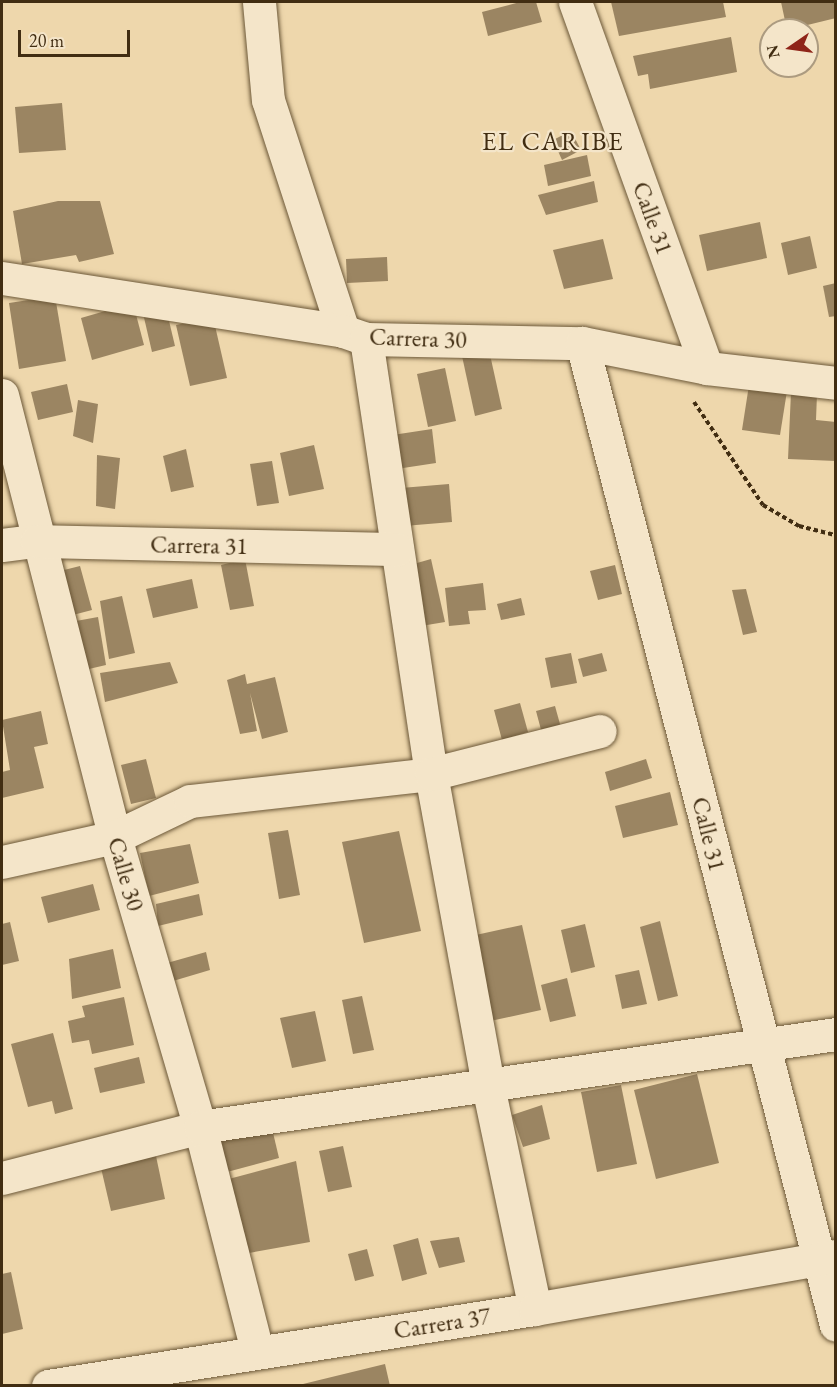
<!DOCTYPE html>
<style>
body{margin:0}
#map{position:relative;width:837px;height:1387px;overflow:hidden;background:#eed7ac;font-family:"EB Garamond",serif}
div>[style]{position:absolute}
.building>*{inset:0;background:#9b8562}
.path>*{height:4px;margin-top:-2px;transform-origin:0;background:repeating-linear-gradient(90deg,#412d12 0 4.5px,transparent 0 7.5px)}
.roads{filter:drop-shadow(0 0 2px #6c5838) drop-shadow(0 0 2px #6c5838)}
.minor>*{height:33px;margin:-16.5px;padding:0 16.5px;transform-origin:16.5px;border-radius:16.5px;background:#f4e5c9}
span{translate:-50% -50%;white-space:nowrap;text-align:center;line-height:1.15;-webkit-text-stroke:4.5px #f4e5c9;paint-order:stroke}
.street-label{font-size:24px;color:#412d12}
.neighbourhood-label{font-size:26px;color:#412d12;letter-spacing:1.5px}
.frame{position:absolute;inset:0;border:3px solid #412d12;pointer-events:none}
.north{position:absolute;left:759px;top:18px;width:60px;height:60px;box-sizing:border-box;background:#f4e5c9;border:2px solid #ac9b80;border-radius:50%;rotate:257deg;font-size:16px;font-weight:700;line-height:24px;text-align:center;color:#412d12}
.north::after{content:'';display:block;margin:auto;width:21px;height:27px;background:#8f2418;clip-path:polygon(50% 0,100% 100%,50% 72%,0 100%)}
.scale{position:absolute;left:18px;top:30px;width:112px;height:27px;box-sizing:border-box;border:3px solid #412d12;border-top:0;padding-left:8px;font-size:18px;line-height:21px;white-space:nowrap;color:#412d12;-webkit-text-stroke:4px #f4e5c9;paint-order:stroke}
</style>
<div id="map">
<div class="building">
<div style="clip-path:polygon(520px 2px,536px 2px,542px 22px,488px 36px,482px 12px)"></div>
<div style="clip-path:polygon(611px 2px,723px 2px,726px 17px,619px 36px)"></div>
<div style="clip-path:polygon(781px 2px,836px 2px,836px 18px,787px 30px)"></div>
<div style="clip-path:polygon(731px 37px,737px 72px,650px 89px,648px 74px,638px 76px,633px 56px)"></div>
<div style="clip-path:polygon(62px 103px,66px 150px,19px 153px,15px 107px)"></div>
<div style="clip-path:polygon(571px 131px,581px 150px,562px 160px,553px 140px)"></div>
<div style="clip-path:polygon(587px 155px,591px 176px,548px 186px,544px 165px)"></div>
<div style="clip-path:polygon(594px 181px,598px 202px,546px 215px,538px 195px)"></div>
<div style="clip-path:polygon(58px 201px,100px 201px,114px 254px,79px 262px,76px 255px,22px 264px,13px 211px)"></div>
<div style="clip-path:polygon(760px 222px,767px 258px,707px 271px,699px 235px)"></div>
<div style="clip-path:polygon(810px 236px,817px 268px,788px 275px,781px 243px)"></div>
<div style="clip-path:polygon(603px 239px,613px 279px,564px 289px,553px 250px)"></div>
<div style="clip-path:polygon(387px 257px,388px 281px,347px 283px,346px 259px)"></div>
<div style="clip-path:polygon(836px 283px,836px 316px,829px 317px,823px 286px)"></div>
<div style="clip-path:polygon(55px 296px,66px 361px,19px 369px,9px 303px)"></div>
<div style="clip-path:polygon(133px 303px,144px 345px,92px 360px,81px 318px)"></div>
<div style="clip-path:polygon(165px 304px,175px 346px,152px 352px,142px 309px)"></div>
<div style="clip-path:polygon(213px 317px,227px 378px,190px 386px,176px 325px)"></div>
<div style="clip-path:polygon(489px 350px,502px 409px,475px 416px,462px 356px)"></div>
<div style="clip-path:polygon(445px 368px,456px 421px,428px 427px,417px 374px)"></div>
<div style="clip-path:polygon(67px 384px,73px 412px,38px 420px,31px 392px)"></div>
<div style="clip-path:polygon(749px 385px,787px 391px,780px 435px,742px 430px)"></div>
<div style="clip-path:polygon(791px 392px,817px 394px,816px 420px,836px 422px,836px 461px,788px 459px)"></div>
<div style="clip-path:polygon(78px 400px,98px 404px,93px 443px,73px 436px)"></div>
<div style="clip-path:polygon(432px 429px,436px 463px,390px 470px,386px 436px)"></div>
<div style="clip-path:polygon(314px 445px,324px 489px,289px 496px,280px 453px)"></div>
<div style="clip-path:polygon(186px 449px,194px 487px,171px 492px,163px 456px)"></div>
<div style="clip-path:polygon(97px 455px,120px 458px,115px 509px,96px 506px)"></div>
<div style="clip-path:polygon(272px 461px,279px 503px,257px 506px,250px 464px)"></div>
<div style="clip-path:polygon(449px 484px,452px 522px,404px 526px,401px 488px)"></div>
<div style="clip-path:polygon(245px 559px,254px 606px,230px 610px,221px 565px)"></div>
<div style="clip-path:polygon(431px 559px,445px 622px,421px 626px,410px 565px)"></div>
<div style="clip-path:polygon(615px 565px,622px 594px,598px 600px,590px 571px)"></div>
<div style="clip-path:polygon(80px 566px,92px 610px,69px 616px,56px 572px)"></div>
<div style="clip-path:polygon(192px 579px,198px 608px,153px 618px,146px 589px)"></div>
<div style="clip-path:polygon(483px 583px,486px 610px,468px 611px,470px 624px,449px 626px,445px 588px)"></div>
<div style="clip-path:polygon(746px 589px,757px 632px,743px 635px,732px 590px)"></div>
<div style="clip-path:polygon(122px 596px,135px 653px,109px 659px,100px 601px)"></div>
<div style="clip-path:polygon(521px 598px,525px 615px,501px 620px,497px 604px)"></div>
<div style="clip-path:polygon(98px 617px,106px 665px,76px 672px,65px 623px)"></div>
<div style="clip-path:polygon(571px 653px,577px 683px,551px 688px,545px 658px)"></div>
<div style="clip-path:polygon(602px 653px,607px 671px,583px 677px,578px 659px)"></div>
<div style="clip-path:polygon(170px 662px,178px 683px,105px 702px,100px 673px)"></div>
<div style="clip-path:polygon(245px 674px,247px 684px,275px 677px,288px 732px,262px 739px,250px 693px,257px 731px,240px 734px,227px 680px)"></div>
<div style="clip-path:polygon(520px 703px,528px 732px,502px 740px,494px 710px)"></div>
<div style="clip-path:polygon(555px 706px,563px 735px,544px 741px,536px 711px)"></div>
<div style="clip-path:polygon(41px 711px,48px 744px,34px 747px,44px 788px,2px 798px,2px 772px,10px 770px,2px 720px)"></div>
<div style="clip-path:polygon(146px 759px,156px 798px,131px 804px,121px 765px)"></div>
<div style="clip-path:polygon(646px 759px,652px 778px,610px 791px,605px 772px)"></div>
<div style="clip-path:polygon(670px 792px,678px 825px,623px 838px,615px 806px)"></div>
<div style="clip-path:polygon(288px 830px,300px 895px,279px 899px,268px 833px)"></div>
<div style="clip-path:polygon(399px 831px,421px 931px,364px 943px,342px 842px)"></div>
<div style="clip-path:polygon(190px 844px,199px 883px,149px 896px,140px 853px)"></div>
<div style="clip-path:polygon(93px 884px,100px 910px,48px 923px,41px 897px)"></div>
<div style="clip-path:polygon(199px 894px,203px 915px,158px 926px,156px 904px)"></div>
<div style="clip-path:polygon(660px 921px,678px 996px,658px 1001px,640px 927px)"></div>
<div style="clip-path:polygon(10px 922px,19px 961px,2px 965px,2px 924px)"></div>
<div style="clip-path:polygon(585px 924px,595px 967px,571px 973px,561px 930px)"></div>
<div style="clip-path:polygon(522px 925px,541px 1010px,481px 1023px,462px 938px)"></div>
<div style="clip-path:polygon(113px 949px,121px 988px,72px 999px,69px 959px)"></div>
<div style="clip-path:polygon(206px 952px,210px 970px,173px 981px,167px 963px)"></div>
<div style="clip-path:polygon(639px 970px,647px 1004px,622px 1009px,615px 975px)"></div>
<div style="clip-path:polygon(567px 978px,576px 1016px,550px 1022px,541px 985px)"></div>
<div style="clip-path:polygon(362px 996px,374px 1050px,353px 1054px,342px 1000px)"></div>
<div style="clip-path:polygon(124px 997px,134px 1045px,92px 1054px,89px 1040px,72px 1043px,68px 1021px,85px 1017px,82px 1006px)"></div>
<div style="clip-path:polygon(315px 1011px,326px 1061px,292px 1068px,280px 1018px)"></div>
<div style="clip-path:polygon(53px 1033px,73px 1109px,55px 1114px,52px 1101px,28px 1107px,11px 1044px)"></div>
<div style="clip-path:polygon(139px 1057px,145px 1083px,100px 1093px,94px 1068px)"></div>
<div style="clip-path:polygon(697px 1074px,719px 1163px,656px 1179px,634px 1090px)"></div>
<div style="clip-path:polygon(621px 1085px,637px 1164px,597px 1172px,581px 1092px)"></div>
<div style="clip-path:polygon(542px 1105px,550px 1139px,523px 1147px,512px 1115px)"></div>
<div style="clip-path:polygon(270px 1120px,279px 1158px,227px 1172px,218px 1133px)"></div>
<div style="clip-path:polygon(343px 1146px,352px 1187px,328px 1192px,319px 1151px)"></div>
<div style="clip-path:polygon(156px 1156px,165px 1199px,111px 1211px,101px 1168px)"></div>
<div style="clip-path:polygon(296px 1161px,310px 1242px,238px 1255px,225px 1180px)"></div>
<div style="clip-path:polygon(459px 1237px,465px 1262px,439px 1268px,430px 1241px)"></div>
<div style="clip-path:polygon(418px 1238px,427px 1274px,402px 1281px,393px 1245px)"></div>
<div style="clip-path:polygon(367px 1249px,374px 1276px,355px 1281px,348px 1254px)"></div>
<div style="clip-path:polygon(11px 1272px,23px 1329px,2px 1334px,2px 1274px)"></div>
<div style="clip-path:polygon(385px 1364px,390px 1386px,304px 1386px,303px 1384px)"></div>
</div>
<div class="path">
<div style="left:694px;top:402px;width:124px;rotate:56.2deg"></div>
<div style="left:763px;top:505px;width:42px;rotate:30.3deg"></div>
<div style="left:799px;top:526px;width:38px;rotate:14deg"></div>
</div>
<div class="roads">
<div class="minor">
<div style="left:259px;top:2px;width:98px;rotate:84.8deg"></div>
<div style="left:268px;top:100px;width:243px;rotate:72deg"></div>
<div style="left:575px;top:2px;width:389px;rotate:70.2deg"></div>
<div style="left:2px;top:278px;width:345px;rotate:8.8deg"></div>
<div style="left:343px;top:331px;width:24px;rotate:19deg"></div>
<div style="left:366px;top:339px;width:216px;rotate:1.1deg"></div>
<div style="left:582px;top:343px;width:127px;rotate:11.3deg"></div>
<div style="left:707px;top:368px;width:130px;rotate:6.6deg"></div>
<div style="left:366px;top:339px;width:440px;rotate:81.5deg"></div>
<div style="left:431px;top:774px;width:317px;rotate:79.6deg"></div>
<div style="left:488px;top:1086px;width:228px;rotate:78.1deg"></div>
<div style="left:582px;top:343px;width:1014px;rotate:75.5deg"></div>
<div style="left:2px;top:395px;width:456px;rotate:75.7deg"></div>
<div style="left:115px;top:837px;width:302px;rotate:73.7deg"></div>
<div style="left:200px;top:1127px;width:230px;rotate:75.7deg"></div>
<div style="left:2px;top:545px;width:35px;rotate:-7deg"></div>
<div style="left:37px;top:541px;width:360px;rotate:1.3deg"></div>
<div style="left:2px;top:862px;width:116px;rotate:-12.5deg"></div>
<div style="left:115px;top:837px;width:83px;rotate:-25.6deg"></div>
<div style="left:190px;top:801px;width:243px;rotate:-6.4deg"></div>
<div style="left:431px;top:774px;width:174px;rotate:-14.3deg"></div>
<div style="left:2px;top:1178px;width:204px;rotate:-14.4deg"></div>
<div style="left:200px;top:1127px;width:643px;rotate:-8.32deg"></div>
<div style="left:48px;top:1386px;width:493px;rotate:-9deg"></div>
<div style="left:535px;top:1309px;width:306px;rotate:-10deg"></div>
</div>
</div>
<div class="street-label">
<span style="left:653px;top:218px;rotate:70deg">Calle 31</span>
<span style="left:418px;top:338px;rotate:2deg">Carrera 30</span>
<span style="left:199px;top:545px;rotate:1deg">Carrera 31</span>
<span style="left:709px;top:834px;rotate:76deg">Calle 31</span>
<span style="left:126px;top:874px;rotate:74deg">Calle 30</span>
<span style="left:442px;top:1323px;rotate:-9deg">Carrera 37</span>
</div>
<div class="neighbourhood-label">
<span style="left:553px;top:142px">EL CARIBE</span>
</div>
<div class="frame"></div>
<div class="north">N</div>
<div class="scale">20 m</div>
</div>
